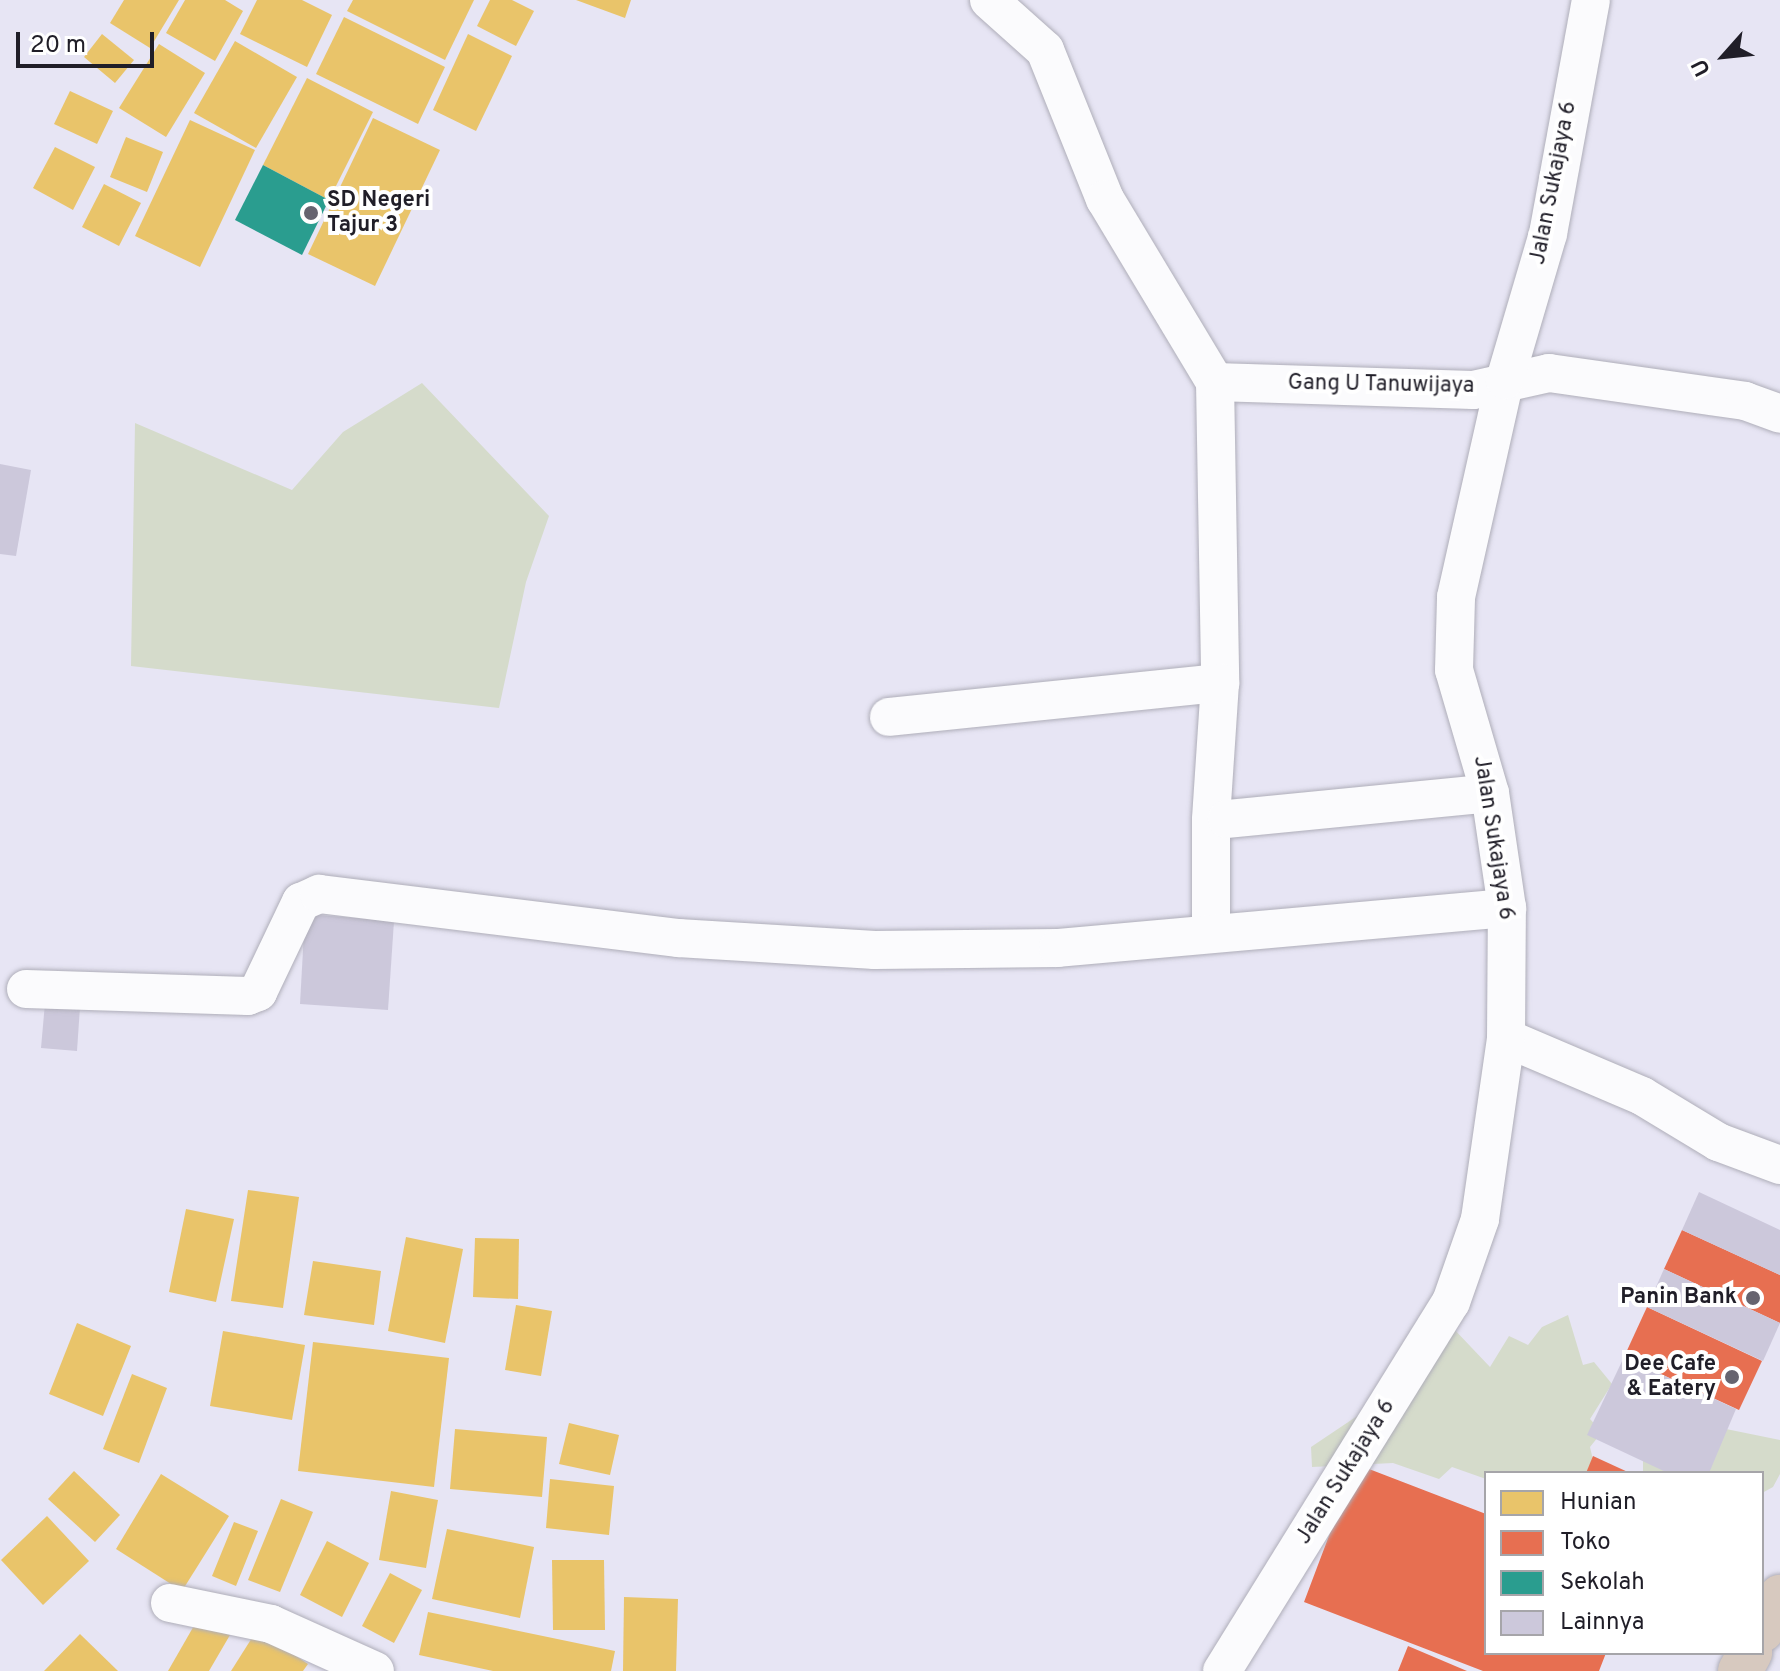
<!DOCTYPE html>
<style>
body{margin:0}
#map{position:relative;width:1780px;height:1671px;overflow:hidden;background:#e7e5f4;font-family:Overpass,sans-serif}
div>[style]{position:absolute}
.green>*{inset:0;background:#d5dbcb}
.homes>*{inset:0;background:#e9c46a}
.shops>*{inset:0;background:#e76f51}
.schools>*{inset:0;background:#2a9d8f}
.building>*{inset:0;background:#ccc8db}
.roads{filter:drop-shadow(0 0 2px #afaeb9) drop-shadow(0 0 2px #afaeb9)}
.street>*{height:38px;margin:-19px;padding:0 19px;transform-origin:19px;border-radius:19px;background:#fbfbfd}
.highway>*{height:44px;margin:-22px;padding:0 22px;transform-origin:22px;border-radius:22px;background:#d7c9bf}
.dots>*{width:22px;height:22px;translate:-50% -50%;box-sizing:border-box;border:4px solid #fff;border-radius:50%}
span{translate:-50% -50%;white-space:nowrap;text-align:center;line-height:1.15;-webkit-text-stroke:8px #fff;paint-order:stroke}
.street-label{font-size:22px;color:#201e28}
.poi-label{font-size:22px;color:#201e28;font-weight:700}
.left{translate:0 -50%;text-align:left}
.right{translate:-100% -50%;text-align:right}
.legend{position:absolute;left:1484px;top:1471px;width:280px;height:184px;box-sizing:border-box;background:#fff;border:2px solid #a6a5a9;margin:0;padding:10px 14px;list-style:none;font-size:24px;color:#201e28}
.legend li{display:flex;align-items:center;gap:16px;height:40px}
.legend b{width:40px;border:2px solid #a6a5a9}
.north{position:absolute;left:1684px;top:16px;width:80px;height:80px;-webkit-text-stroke:6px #fff;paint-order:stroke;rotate:243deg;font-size:22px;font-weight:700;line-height:32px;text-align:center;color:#201e28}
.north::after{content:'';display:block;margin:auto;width:28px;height:36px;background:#201e28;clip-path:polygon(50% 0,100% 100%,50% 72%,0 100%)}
.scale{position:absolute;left:16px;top:32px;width:138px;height:36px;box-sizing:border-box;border:4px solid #201e28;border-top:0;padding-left:10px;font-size:24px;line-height:28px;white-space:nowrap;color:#201e28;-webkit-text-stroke:6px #fff;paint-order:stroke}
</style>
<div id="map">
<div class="green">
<div style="clip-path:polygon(422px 383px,549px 516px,526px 582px,499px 708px,131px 666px,135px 423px,292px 490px,343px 432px)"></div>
<div style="clip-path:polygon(1568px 1315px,1583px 1365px,1594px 1362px,1612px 1384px,1590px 1419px,1602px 1432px,1590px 1447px,1596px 1473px,1486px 1473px,1486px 1479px,1452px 1467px,1439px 1479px,1393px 1463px,1312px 1467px,1311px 1447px,1390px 1394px,1452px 1327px,1490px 1367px,1509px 1336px,1528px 1345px,1542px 1327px)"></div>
<div style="clip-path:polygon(1726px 1429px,1780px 1440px,1780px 1474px,1773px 1487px,1762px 1493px,1762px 1473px,1643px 1472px,1643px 1450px)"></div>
</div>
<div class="homes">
<div style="clip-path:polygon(124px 0,179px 0,150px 48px,110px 23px)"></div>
<div style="clip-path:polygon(185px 0,225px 0,243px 11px,215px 61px,166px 33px)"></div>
<div style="clip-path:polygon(257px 0,302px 0,332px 15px,307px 67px,240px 34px)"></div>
<div style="clip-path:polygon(353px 0,474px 0,445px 60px,347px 11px)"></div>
<div style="clip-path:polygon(490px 0,512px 0,534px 11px,516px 46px,477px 26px)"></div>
<div style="clip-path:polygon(576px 0,631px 0,625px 18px)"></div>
<div style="clip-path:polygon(344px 17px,445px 67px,418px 124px,316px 74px)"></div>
<div style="clip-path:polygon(102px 34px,134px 60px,115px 83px,84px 57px)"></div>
<div style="clip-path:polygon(468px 34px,512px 56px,476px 131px,433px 110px)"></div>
<div style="clip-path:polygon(235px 41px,297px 77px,256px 148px,194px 113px)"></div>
<div style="clip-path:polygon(159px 44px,205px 73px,166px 137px,119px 108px)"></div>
<div style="clip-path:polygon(307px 78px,373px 112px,329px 200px,263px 165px)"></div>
<div style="clip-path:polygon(70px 91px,113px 111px,97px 144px,54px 124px)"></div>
<div style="clip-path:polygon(373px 118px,440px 150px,375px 286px,308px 254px)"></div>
<div style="clip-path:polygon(190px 120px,255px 150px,200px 267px,135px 236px)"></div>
<div style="clip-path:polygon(126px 137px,163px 152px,147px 192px,110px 177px)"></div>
<div style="clip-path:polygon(55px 147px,95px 167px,73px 210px,33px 188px)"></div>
<div style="clip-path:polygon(104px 184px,141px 203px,119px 246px,82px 227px)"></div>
<div style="clip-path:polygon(248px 1190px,299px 1197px,283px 1308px,231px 1301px)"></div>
<div style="clip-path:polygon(186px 1209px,234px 1219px,216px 1302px,169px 1292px)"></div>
<div style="clip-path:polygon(406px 1237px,463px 1249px,445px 1343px,388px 1331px)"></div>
<div style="clip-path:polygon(475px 1238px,519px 1239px,518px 1299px,473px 1297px)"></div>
<div style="clip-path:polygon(313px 1261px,381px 1271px,374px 1325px,304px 1315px)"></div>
<div style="clip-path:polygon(516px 1305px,552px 1311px,541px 1376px,505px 1370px)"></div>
<div style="clip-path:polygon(77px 1323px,131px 1346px,103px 1416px,49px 1394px)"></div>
<div style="clip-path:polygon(223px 1331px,305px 1345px,292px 1420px,210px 1406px)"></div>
<div style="clip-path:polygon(313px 1342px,449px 1358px,434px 1487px,298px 1471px)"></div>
<div style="clip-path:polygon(132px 1374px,167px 1388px,139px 1463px,103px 1449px)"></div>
<div style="clip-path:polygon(569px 1423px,619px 1435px,610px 1475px,559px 1464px)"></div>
<div style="clip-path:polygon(455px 1429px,547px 1437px,542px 1497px,450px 1489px)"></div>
<div style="clip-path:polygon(74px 1471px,120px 1515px,95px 1542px,48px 1499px)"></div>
<div style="clip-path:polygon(161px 1474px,229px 1516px,182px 1591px,116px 1549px)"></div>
<div style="clip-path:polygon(550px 1479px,614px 1486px,609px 1535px,546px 1528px)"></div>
<div style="clip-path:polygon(391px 1491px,438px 1500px,426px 1568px,379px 1560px)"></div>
<div style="clip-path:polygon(281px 1499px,313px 1512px,280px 1592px,248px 1580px)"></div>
<div style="clip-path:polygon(47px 1516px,89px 1561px,43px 1605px,1px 1560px)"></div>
<div style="clip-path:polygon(234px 1522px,258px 1531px,236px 1586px,212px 1576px)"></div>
<div style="clip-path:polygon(447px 1529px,534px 1547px,520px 1618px,432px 1599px)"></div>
<div style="clip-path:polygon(327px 1541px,369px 1563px,342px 1617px,300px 1595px)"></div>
<div style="clip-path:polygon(552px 1560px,604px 1560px,605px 1630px,553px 1630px)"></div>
<div style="clip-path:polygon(390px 1573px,422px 1590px,394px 1643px,362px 1626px)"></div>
<div style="clip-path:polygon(624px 1597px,678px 1599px,676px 1671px,623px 1671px)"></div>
<div style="clip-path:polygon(428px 1612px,615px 1651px,611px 1671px,493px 1671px,419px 1655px)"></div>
<div style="clip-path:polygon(199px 1617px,230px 1635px,209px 1671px,168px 1671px)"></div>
<div style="clip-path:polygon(257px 1630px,308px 1664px,303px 1671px,231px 1671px)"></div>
<div style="clip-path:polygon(80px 1634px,118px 1671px,44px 1671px)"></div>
</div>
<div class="shops">
<div style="clip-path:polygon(1682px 1230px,1780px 1275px,1780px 1323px,1664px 1269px)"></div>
<div style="clip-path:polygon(1647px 1307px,1762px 1361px,1739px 1410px,1624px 1357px)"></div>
<div style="clip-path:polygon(1593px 1456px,1630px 1473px,1586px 1473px)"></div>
<div style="clip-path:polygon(1356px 1464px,1486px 1514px,1486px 1653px,1606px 1653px,1599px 1671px,1483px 1671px,1304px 1602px)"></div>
<div style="clip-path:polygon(1408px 1646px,1467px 1671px,1398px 1671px)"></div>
</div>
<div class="schools">
<div style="clip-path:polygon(263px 165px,329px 200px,302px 255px,235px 220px)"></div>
</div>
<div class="building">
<div style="clip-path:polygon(0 464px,31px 470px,16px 556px,0 554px)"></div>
<div style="clip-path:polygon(305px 914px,394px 921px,388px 1010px,300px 1004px)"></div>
<div style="clip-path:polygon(45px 1003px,80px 1007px,77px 1051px,41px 1048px)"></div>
<div style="clip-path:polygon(1699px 1192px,1780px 1230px,1780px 1275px,1682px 1230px)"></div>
<div style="clip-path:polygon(1664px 1269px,1780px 1323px,1763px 1361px,1647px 1307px)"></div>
<div style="clip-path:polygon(1624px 1357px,1736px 1409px,1709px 1473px,1668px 1473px,1587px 1435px)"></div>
</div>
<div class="roads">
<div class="street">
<div style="left:989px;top:0;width:75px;rotate:41.8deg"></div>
<div style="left:1045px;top:50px;width:161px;rotate:68.1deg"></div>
<div style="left:1105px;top:199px;width:214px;rotate:59deg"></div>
<div style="left:1215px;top:382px;width:301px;rotate:89deg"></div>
<div style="left:1220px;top:683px;width:137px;rotate:93.8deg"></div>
<div style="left:1211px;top:820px;width:113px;rotate:90deg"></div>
<div style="left:1215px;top:382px;width:258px;rotate:1.8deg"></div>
<div style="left:1473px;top:390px;width:78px;rotate:-12.6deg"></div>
<div style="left:1549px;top:373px;width:198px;rotate:8.1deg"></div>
<div style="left:1745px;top:401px;width:37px;rotate:20deg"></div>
<div style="left:889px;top:717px;width:333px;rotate:-5.9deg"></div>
<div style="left:1227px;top:819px;width:264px;rotate:-5.6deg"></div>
<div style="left:26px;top:989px;width:222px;rotate:1.8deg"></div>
<div style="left:248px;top:996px;width:11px;rotate:-22deg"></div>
<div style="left:258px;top:992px;width:100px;rotate:-64.5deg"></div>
<div style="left:301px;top:902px;width:20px;rotate:-24deg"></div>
<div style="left:319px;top:894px;width:362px;rotate:7deg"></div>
<div style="left:678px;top:938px;width:197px;rotate:3.5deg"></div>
<div style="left:875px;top:950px;width:183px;rotate:-0.6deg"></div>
<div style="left:1058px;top:948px;width:451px;rotate:-5.1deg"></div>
<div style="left:1506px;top:1038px;width:148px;rotate:23.1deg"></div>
<div style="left:1642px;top:1096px;width:89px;rotate:31.2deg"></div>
<div style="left:1718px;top:1142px;width:66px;rotate:20.4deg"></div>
<div style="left:170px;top:1603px;width:103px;rotate:11.7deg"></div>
<div style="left:271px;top:1624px;width:114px;rotate:24.3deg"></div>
<div style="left:1222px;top:1671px;width:434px;rotate:-58.2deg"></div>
<div style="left:1451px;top:1302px;width:88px;rotate:-70.7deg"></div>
<div style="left:1480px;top:1219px;width:183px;rotate:-81.8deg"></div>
<div style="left:1506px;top:1038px;width:130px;rotate:-89.6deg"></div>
<div style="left:1507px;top:908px;width:116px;rotate:-98.4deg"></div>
<div style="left:1490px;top:793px;width:128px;rotate:-106.3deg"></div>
<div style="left:1454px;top:670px;width:73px;rotate:-88.4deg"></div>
<div style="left:1456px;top:597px;width:222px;rotate:-77.3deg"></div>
<div style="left:1505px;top:380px;width:152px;rotate:-73.6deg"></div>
<div style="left:1548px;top:234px;width:238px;rotate:-79.6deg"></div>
</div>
<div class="highway">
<div style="left:1762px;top:1630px;width:38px;rotate:-61deg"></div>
<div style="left:1740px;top:1671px;width:21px;rotate:-61deg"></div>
</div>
</div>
<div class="dots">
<div style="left:311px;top:213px;background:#66646f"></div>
<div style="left:1753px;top:1298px;background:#66646f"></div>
<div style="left:1732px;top:1377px;background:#66646f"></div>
</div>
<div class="street-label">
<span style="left:1554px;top:183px;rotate:-79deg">Jalan Sukajaya 6</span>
<span style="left:1381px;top:385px;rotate:1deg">Gang U Tanuwijaya</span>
<span style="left:1493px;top:838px;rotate:81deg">Jalan Sukajaya 6</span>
<span style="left:1346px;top:1472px;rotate:-58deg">Jalan Sukajaya 6</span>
</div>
<div class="poi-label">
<span class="left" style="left:327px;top:213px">SD Negeri<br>Tajur 3</span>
<span class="right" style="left:1737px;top:1298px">Panin Bank</span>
<span class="right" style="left:1716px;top:1377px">Dee Cafe<br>&amp; Eatery</span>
</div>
<ul class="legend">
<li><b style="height:22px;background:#e9c46a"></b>Hunian</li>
<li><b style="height:22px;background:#e76f51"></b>Toko</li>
<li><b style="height:22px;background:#2a9d8f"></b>Sekolah</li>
<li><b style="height:22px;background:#ccc8db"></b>Lainnya</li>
</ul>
<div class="north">U</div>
<div class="scale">20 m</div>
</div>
